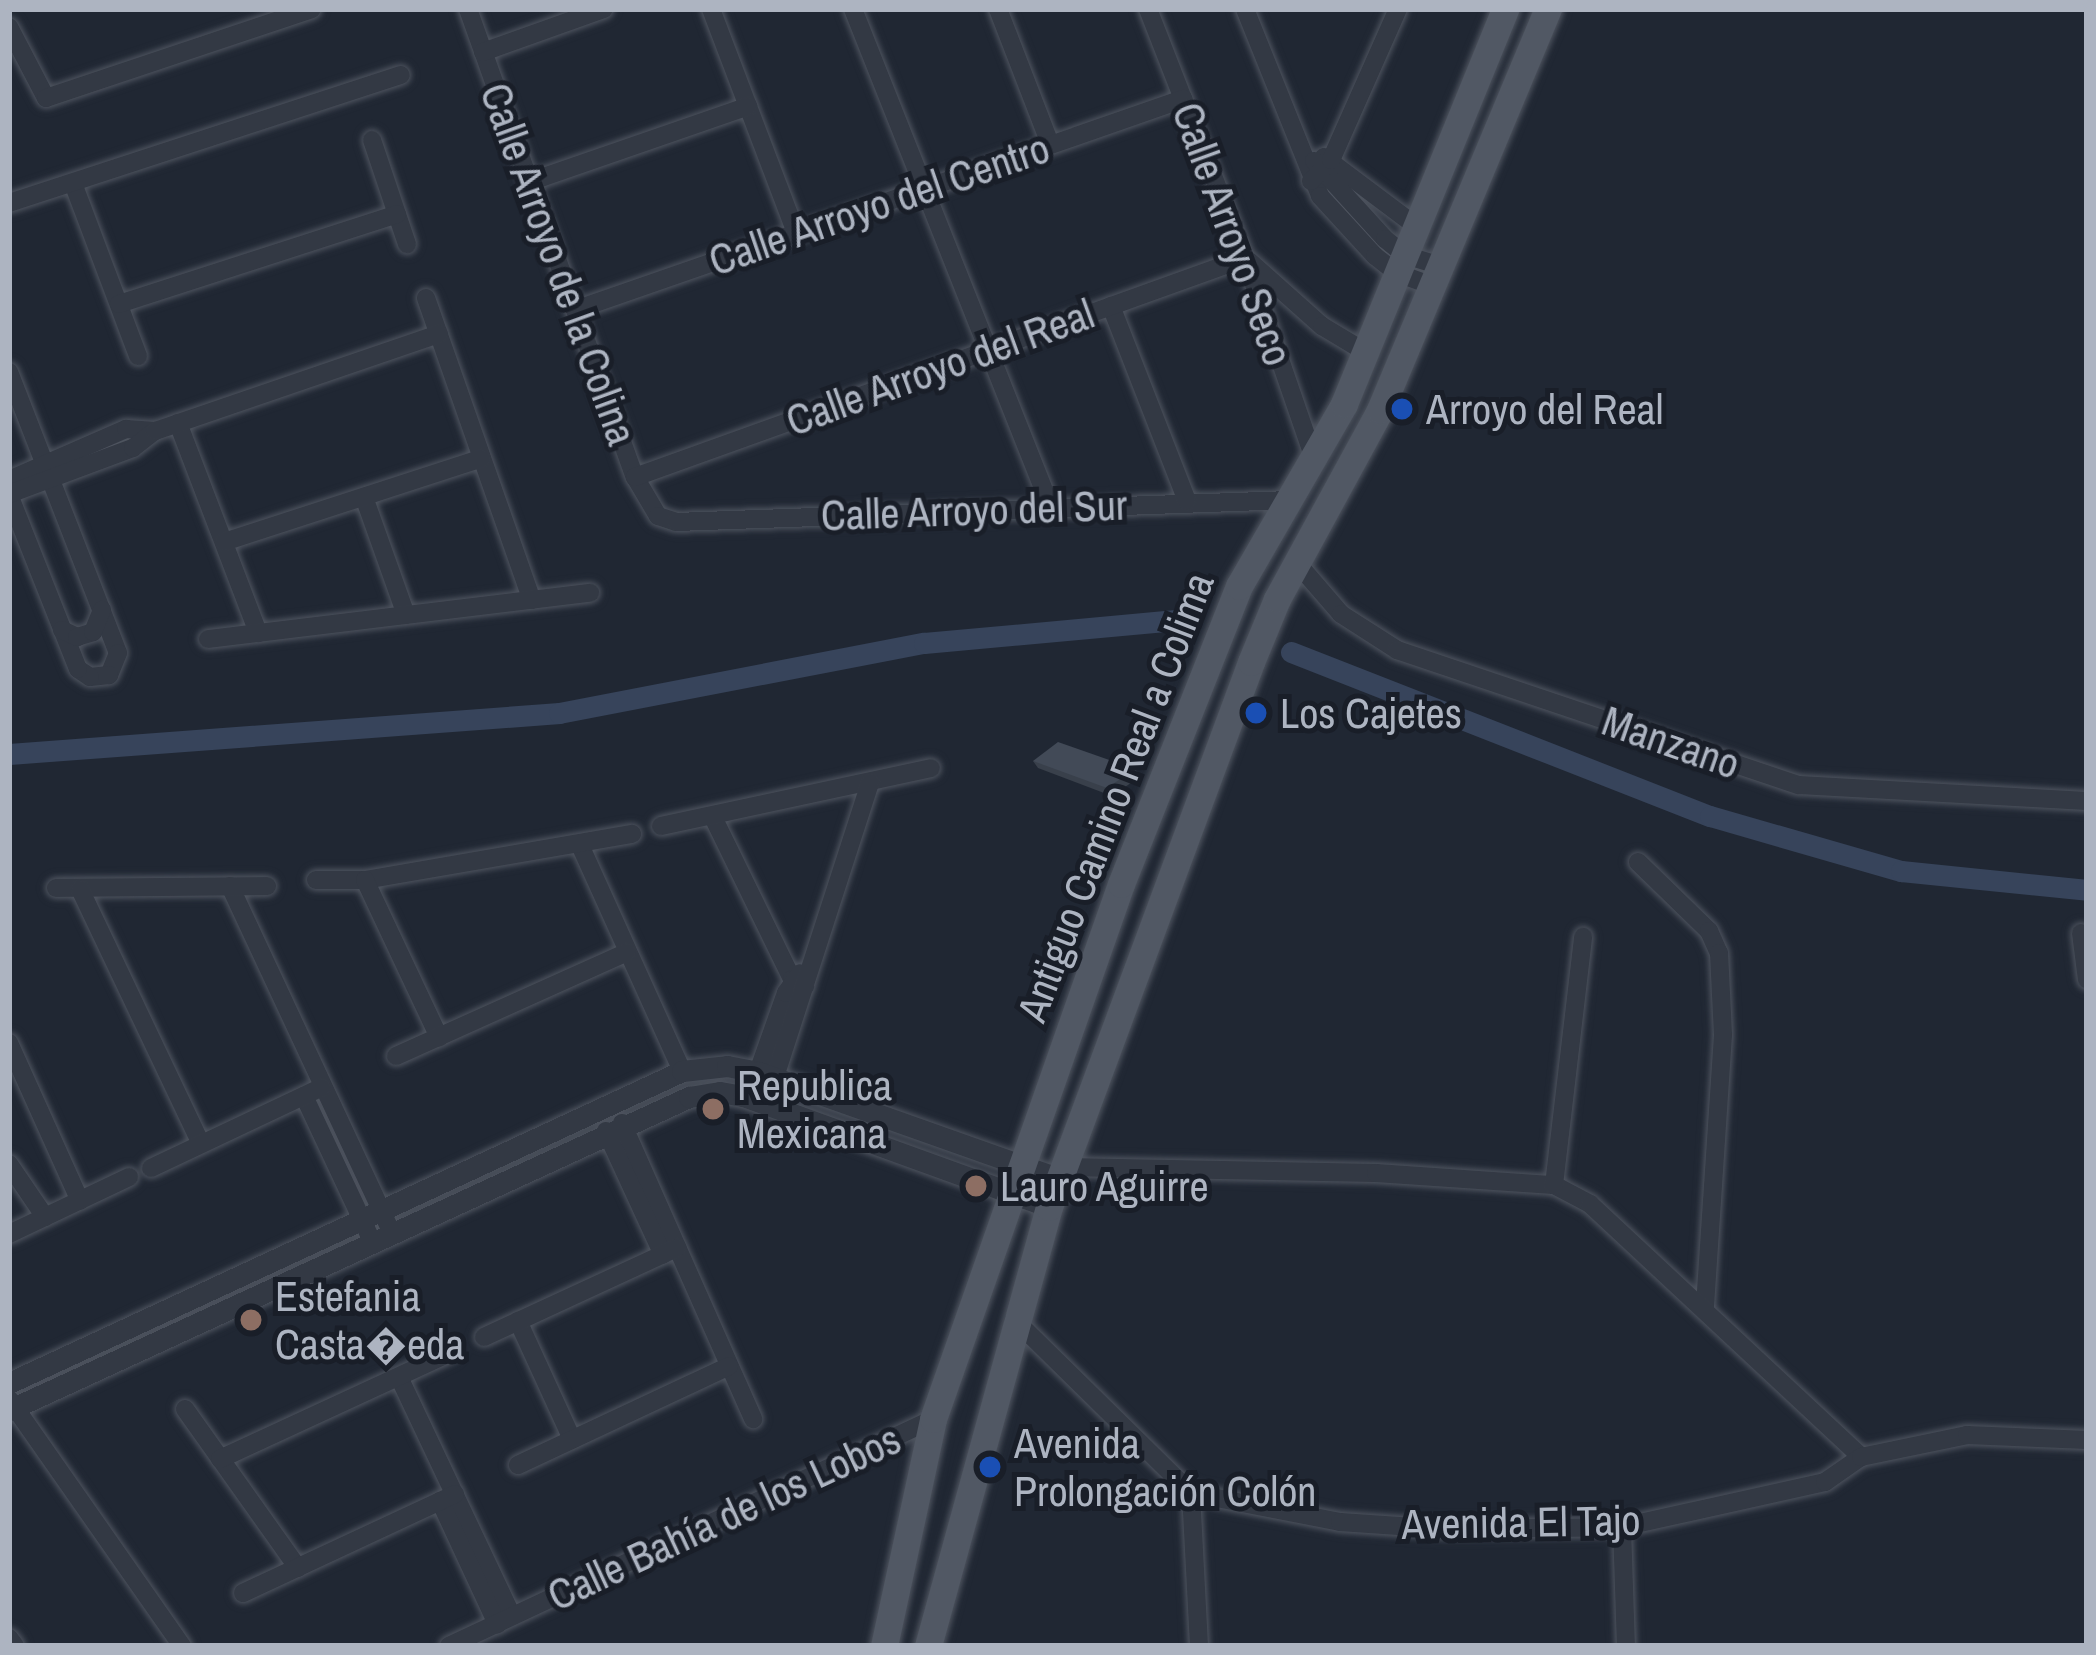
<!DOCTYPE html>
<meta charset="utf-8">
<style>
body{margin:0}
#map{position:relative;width:2096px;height:1655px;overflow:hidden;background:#202733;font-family:"Archivo Narrow",sans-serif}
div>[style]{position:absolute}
.canal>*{height:21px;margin:-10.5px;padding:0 10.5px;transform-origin:10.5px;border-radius:10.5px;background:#37445b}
.roads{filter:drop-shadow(0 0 3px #4e545f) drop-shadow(0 0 3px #4e545f)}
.minor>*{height:18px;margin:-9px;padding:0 9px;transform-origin:9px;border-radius:9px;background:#333944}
.tertiary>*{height:21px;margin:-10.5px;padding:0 10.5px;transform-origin:10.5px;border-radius:10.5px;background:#333944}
.primary>*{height:27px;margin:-13.5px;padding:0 13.5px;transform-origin:13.5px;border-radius:13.5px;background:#515864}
.wall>*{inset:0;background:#39404b}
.building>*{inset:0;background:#424a57}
.dots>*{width:33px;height:33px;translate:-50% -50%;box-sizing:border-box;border:6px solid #191e28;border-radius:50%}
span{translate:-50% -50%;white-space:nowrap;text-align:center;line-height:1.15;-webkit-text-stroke:10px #191e28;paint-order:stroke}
.street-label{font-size:42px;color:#adb4c1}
.poi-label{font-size:42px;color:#adb4c1}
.left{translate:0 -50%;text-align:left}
.frame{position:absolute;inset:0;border:12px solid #adb4c1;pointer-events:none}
</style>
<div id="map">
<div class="canal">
<div style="left:1291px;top:652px;width:450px;rotate:21.4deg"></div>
<div style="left:1710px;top:816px;width:199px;rotate:16.1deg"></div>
<div style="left:1901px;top:871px;width:187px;rotate:5.8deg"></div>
<div style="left:9px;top:754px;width:552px;rotate:-4.26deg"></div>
<div style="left:559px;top:713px;width:372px;rotate:-10.9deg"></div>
<div style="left:924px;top:643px;width:253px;rotate:-5.2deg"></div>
</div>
<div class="roads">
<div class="minor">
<div style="left:468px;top:9px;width:497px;rotate:70.4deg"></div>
<div style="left:635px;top:477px;width:45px;rotate:59.5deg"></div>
<div style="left:658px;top:516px;width:19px;rotate:18deg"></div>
<div style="left:676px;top:522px;width:616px;rotate:-2.05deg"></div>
<div style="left:711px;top:9px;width:240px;rotate:69.2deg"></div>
<div style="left:853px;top:9px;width:537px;rotate:68.36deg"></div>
<div style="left:998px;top:9px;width:145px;rotate:68.9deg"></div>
<div style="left:1148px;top:9px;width:267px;rotate:68.7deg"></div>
<div style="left:1245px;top:258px;width:215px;rotate:71deg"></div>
<div style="left:1245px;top:9px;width:201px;rotate:68.1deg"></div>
<div style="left:1320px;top:196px;width:81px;rotate:47.5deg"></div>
<div style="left:1375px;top:256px;width:28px;rotate:38deg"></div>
<div style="left:1397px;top:273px;width:37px;rotate:20deg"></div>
<div style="left:9px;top:27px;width:80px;rotate:62.5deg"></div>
<div style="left:46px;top:98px;width:280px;rotate:-18.5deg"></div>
<div style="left:483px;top:52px;width:128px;rotate:-19.6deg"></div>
<div style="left:372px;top:140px;width:110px;rotate:71.4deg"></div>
<div style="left:1324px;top:157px;width:115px;rotate:36.9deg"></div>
<div style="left:1314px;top:161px;width:105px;rotate:47.7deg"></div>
<div style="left:1385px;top:239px;width:26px;rotate:39deg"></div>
<div style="left:1405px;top:255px;width:37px;rotate:17deg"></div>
<div style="left:1311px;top:181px;width:29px;rotate:-46deg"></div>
<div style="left:1331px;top:160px;width:165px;rotate:-66.1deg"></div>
<div style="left:529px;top:182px;width:232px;rotate:-19.1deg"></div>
<div style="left:73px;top:183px;width:185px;rotate:69.4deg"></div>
<div style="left:9px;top:203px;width:412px;rotate:-18.1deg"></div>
<div style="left:1249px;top:261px;width:98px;rotate:41.7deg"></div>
<div style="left:1322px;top:326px;width:52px;rotate:31deg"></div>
<div style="left:426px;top:298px;width:320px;rotate:70.7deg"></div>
<div style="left:119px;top:304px;width:292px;rotate:-17.9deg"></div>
<div style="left:1111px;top:306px;width:209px;rotate:68.7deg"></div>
<div style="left:575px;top:310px;width:644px;rotate:-19.14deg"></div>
<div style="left:9px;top:372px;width:301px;rotate:68.8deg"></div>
<div style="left:118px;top:653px;width:24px;rotate:112deg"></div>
<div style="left:109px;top:675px;width:19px;rotate:174deg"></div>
<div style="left:90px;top:677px;width:14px;rotate:-146deg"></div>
<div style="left:78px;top:669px;width:187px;rotate:-111.6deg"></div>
<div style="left:178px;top:423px;width:225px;rotate:69.1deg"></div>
<div style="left:635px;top:477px;width:648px;rotate:-19.75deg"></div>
<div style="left:9px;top:480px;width:128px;rotate:-23.6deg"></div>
<div style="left:126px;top:429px;width:29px;rotate:4deg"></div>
<div style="left:9px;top:494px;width:132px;rotate:-20.4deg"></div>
<div style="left:133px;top:448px;width:28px;rotate:-38deg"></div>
<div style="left:155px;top:431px;width:300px;rotate:-18.9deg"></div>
<div style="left:364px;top:497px;width:125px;rotate:70.4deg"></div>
<div style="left:224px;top:542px;width:271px;rotate:-18deg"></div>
<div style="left:1297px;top:563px;width:67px;rotate:49.2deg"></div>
<div style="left:1341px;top:614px;width:67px;rotate:32.7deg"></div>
<div style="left:1397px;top:650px;width:424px;rotate:18.6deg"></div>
<div style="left:1799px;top:785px;width:288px;rotate:3.2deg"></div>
<div style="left:62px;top:630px;width:17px;rotate:25deg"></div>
<div style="left:77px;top:637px;width:17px;rotate:-17deg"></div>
<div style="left:93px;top:632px;width:24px;rotate:-68deg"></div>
<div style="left:208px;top:639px;width:385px;rotate:-6.9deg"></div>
<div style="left:713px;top:817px;width:180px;rotate:64deg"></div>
<div style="left:792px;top:979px;width:15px;rotate:28deg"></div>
<div style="left:661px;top:826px;width:276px;rotate:-12.1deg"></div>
<div style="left:580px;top:845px;width:248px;rotate:65.7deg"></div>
<div style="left:1638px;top:862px;width:99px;rotate:44.2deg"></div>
<div style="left:1709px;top:931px;width:24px;rotate:66deg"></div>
<div style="left:1719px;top:953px;width:82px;rotate:87.2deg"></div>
<div style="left:1723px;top:1035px;width:272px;rotate:93.8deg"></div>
<div style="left:316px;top:880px;width:49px"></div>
<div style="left:365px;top:880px;width:271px;rotate:-9.8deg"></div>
<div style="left:365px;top:880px;width:174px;rotate:64.8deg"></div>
<div style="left:230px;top:886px;width:384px;rotate:65deg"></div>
<div style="left:56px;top:888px;width:211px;rotate:-0.5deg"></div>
<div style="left:80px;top:889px;width:282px;rotate:64.6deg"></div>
<div style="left:2081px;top:933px;width:47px;rotate:82.7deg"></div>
<div style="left:9px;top:1043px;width:173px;rotate:65.8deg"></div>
<div style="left:396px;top:1056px;width:253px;rotate:-24.2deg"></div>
<div style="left:758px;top:1072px;width:84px;rotate:-70.5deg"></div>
<div style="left:786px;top:993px;width:24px;rotate:-55deg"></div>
<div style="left:775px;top:1077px;width:310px;rotate:-72.1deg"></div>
<div style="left:304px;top:1096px;width:162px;rotate:64.9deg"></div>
<div style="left:622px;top:1123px;width:324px;rotate:66.1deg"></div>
<div style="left:606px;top:1131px;width:136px;rotate:65.3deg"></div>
<div style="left:9px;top:1164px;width:64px;rotate:55.8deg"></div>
<div style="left:1065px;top:1167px;width:311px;rotate:1.1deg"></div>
<div style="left:1376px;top:1173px;width:178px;rotate:3.9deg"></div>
<div style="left:1554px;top:1185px;width:41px;rotate:27.8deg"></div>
<div style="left:1590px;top:1204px;width:371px;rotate:43deg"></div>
<div style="left:151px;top:1168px;width:189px;rotate:-25.3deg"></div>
<div style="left:1554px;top:1185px;width:250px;rotate:-83.3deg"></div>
<div style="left:9px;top:1234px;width:133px;rotate:-25.4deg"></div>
<div style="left:1014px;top:1319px;width:248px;rotate:44.5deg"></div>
<div style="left:1191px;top:1493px;width:152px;rotate:11deg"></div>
<div style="left:1340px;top:1522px;width:103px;rotate:3.9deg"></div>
<div style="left:1443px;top:1529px;width:179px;rotate:-0.6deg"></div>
<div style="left:1622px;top:1527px;width:208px;rotate:-12.5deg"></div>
<div style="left:1825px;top:1482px;width:44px;rotate:-34.8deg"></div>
<div style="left:1861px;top:1457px;width:108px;rotate:-11.7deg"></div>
<div style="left:1967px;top:1435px;width:120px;rotate:2.4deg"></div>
<div style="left:518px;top:1321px;width:130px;rotate:65.4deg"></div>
<div style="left:484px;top:1337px;width:213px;rotate:-24.8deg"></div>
<div style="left:399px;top:1377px;width:264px;rotate:64.7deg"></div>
<div style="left:9px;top:1399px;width:302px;rotate:55deg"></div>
<div style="left:185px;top:1409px;width:195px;rotate:54.6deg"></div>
<div style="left:220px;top:1459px;width:255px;rotate:-24.8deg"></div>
<div style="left:518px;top:1465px;width:233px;rotate:-25.1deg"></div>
<div style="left:1191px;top:1493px;width:153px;rotate:87deg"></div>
<div style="left:440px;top:1501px;width:136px;rotate:65.1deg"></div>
<div style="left:1622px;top:1527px;width:119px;rotate:88.1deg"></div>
<div style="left:243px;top:1593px;width:234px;rotate:-25deg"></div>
<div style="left:9px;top:1638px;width:10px;rotate:53deg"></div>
<div style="left:449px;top:1646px;width:535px;rotate:-25.13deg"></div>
</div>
<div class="tertiary">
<div style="left:9px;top:1383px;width:742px;rotate:-24.87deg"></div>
<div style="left:682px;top:1071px;width:45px;rotate:-6.3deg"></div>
<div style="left:727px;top:1066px;width:32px;rotate:11deg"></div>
<div style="left:758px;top:1072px;width:318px;rotate:19.5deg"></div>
<div style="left:9px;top:1410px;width:749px;rotate:-24.72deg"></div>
<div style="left:689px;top:1097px;width:31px;rotate:-9deg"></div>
<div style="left:720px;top:1092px;width:23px;rotate:10deg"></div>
<div style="left:743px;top:1096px;width:326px;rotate:19.9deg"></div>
</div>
<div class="primary">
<div style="left:884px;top:1646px;width:232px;rotate:-77.8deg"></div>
<div style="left:933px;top:1419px;width:567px;rotate:-70.64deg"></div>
<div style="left:1121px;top:884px;width:321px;rotate:-68.4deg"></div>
<div style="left:1239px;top:586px;width:210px;rotate:-60deg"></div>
<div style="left:1344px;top:404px;width:427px;rotate:-67.8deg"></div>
<div style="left:928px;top:1646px;width:455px;rotate:-74.6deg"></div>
<div style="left:1049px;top:1207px;width:581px;rotate:-69.66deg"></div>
<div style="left:1251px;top:662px;width:68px;rotate:-67.6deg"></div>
<div style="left:1277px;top:599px;width:215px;rotate:-61.4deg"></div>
<div style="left:1380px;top:410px;width:435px;rotate:-67.3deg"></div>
</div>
</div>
<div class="wall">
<div style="clip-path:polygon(1033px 761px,1135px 769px,1141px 776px,1112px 796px,1038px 768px)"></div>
</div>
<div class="building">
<div style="clip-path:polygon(1058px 742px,1135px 769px,1107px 788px,1033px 761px)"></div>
</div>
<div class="dots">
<div style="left:1402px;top:409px;background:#1a4fb4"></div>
<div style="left:1256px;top:713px;background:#1a4fb4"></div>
<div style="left:713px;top:1109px;background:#8d6e63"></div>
<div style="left:976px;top:1186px;background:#8d6e63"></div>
<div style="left:251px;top:1320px;background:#8d6e63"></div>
<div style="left:990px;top:1467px;background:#1a4fb4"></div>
</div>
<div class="street-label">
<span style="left:879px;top:204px;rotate:-19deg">Calle Arroyo del Centro</span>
<span style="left:1233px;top:234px;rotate:70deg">Calle Arroyo Seco</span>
<span style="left:559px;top:264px;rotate:70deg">Calle Arroyo de la Colina</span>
<span style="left:940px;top:367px;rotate:-20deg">Calle Arroyo del Real</span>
<span style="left:974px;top:510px;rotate:-2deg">Calle Arroyo del Sur</span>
<span style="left:1671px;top:742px;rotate:19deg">Manzano</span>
<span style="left:1115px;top:797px;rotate:-69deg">Antiguo Camino Real a Colima</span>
<span style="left:724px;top:1517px;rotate:-25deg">Calle Bahía de los Lobos</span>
<span style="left:1521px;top:1522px;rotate:-1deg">Avenida El Tajo</span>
</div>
<div class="poi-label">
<span class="left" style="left:1426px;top:409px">Arroyo del Real</span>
<span class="left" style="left:1280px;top:713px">Los Cajetes</span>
<span class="left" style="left:737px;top:1109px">Republica<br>Mexicana</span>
<span class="left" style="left:1000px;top:1186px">Lauro Aguirre</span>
<span class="left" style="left:275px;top:1320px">Estefania<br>Casta�eda</span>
<span class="left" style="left:1014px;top:1467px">Avenida<br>Prolongación Colón</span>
</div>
<div class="frame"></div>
</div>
